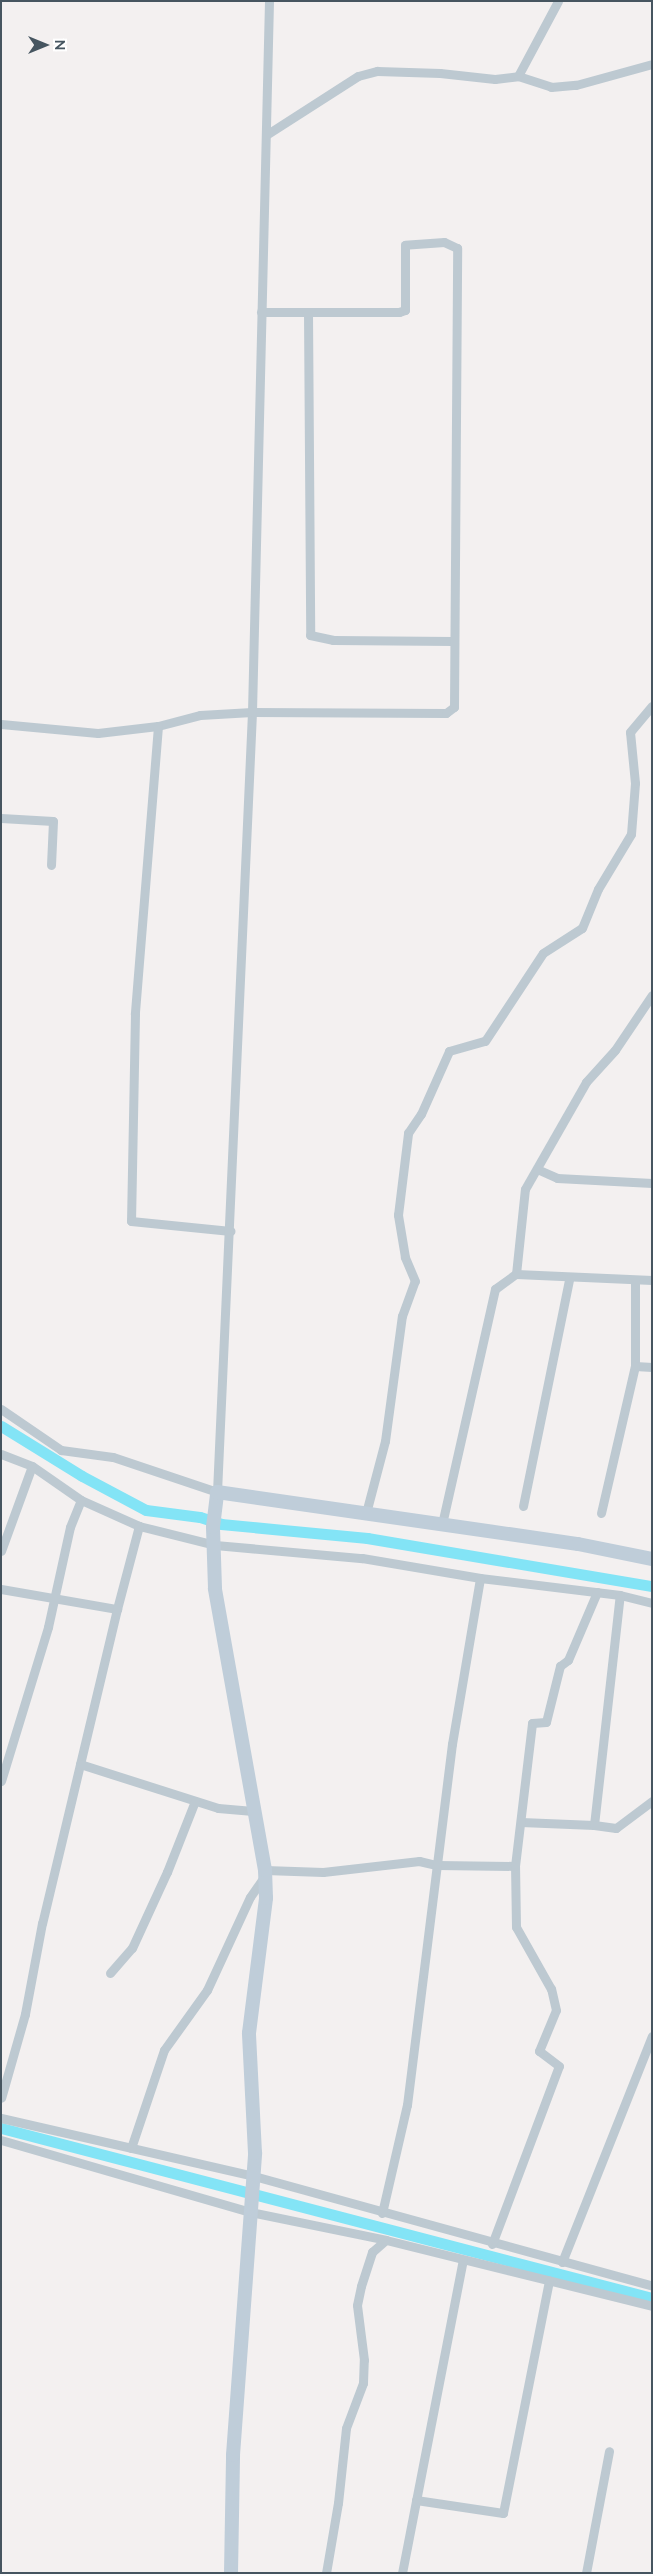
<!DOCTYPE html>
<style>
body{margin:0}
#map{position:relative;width:653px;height:2574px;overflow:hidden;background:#f3f0f0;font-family:Mulish,sans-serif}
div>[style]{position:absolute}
.canal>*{height:11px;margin:-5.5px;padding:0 5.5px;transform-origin:5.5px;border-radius:5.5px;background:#83e4f6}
.street>*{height:9px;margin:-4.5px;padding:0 4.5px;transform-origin:4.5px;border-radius:4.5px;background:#bdc9d1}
.secondary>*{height:14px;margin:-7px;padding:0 7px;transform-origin:7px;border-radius:7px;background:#bfcdd9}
span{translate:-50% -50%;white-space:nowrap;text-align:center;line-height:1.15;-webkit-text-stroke:5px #fff;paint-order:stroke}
.frame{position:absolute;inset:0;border:2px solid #465560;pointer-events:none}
.north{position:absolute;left:20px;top:20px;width:50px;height:50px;-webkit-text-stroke:4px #fff;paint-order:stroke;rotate:90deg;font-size:14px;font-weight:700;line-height:20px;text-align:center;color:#465560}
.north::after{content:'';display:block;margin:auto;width:18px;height:22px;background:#465560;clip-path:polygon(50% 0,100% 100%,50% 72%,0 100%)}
</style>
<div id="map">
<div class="canal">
<div style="left:1px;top:1426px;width:95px;rotate:31.7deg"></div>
<div style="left:82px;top:1476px;width:72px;rotate:28deg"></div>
<div style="left:146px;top:1510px;width:54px;rotate:7.4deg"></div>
<div style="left:200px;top:1517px;width:22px;rotate:18deg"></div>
<div style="left:221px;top:1524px;width:147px;rotate:5.5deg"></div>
<div style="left:367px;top:1538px;width:289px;rotate:9.6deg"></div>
<div style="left:1px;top:2128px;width:673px;rotate:14.64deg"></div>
</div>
<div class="street">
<div style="left:518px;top:76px;width:35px;rotate:18deg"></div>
<div style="left:551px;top:87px;width:25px;rotate:-5deg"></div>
<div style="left:576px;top:85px;width:79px;rotate:-15.4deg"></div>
<div style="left:266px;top:135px;width:109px;rotate:-32.7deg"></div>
<div style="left:358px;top:76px;width:20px;rotate:-15deg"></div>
<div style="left:377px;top:71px;width:63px;rotate:1.8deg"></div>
<div style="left:440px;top:73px;width:55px;rotate:6.2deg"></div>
<div style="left:495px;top:79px;width:23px;rotate:-7deg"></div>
<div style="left:518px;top:76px;width:85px;rotate:-61.9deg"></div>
<div style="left:308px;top:313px;width:322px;rotate:89.6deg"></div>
<div style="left:310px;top:635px;width:24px;rotate:12deg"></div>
<div style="left:333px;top:640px;width:120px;rotate:0.5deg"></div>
<div style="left:1px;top:724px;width:97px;rotate:5.3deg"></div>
<div style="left:98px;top:733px;width:60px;rotate:-6.7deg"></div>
<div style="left:158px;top:726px;width:43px;rotate:-14.7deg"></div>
<div style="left:200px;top:715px;width:52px;rotate:-3.3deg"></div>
<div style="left:252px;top:712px;width:194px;rotate:0.3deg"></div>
<div style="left:446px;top:713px;width:10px;rotate:-37deg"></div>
<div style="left:454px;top:707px;width:459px;rotate:-89.6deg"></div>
<div style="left:457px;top:248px;width:14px;rotate:-155deg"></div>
<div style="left:444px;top:242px;width:39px;rotate:176deg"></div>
<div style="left:405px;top:245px;width:65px;rotate:90deg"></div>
<div style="left:405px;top:310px;width:6px;rotate:162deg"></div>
<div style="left:399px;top:312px;width:138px;rotate:180deg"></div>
<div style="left:158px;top:726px;width:289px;rotate:94.6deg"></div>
<div style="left:135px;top:1014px;width:207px;rotate:91.1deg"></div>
<div style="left:131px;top:1221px;width:100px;rotate:5.7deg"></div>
<div style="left:1px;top:818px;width:52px;rotate:3.3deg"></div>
<div style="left:53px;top:821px;width:44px;rotate:92.6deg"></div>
<div style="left:537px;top:1169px;width:22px;rotate:24deg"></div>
<div style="left:557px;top:1178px;width:95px;rotate:3deg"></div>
<div style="left:516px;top:1274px;width:136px;rotate:2.5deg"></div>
<div style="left:635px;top:1281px;width:85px;rotate:90deg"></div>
<div style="left:635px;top:1366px;width:17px;rotate:3deg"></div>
<div style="left:1px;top:1409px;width:73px;rotate:34.3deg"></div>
<div style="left:61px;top:1450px;width:52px;rotate:7.7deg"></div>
<div style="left:113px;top:1457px;width:110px;rotate:18.6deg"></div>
<div style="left:217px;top:1492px;width:781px;rotate:-87.43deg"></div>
<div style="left:252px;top:712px;width:711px;rotate:-88.63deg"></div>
<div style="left:1px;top:1454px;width:33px;rotate:21deg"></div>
<div style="left:32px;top:1466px;width:60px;rotate:34.8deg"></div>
<div style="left:81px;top:1500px;width:64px;rotate:24.1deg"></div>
<div style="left:139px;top:1526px;width:78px;rotate:14deg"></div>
<div style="left:215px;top:1545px;width:148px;rotate:5.1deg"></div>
<div style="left:362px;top:1558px;width:120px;rotate:9.6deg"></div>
<div style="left:480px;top:1578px;width:141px;rotate:6.9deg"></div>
<div style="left:620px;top:1595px;width:33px;rotate:14deg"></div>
<div style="left:523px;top:1506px;width:232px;rotate:-78.5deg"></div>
<div style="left:366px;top:1513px;width:74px;rotate:-75.2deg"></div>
<div style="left:385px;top:1441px;width:126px;rotate:-82.3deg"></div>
<div style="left:402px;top:1316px;width:37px;rotate:-70deg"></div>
<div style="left:415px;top:1281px;width:26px;rotate:-113deg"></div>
<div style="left:405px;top:1257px;width:43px;rotate:-99.5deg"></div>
<div style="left:398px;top:1215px;width:83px;rotate:-83deg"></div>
<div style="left:408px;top:1133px;width:23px;rotate:-56deg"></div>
<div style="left:421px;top:1114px;width:69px;rotate:-66deg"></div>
<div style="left:449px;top:1051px;width:37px;rotate:-16deg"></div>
<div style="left:485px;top:1041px;width:105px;rotate:-56.6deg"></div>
<div style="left:543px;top:953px;width:46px;rotate:-32.7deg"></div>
<div style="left:582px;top:928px;width:42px;rotate:-67.7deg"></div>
<div style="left:598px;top:889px;width:64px;rotate:-59deg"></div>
<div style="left:631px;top:834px;width:51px;rotate:-85.5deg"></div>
<div style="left:635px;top:783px;width:51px;rotate:-95.6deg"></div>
<div style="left:630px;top:732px;width:34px;rotate:-50deg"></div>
<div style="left:601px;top:1513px;width:151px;rotate:-77deg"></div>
<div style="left:442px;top:1524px;width:241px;rotate:-77.3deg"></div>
<div style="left:495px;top:1289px;width:26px;rotate:-36deg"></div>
<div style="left:516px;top:1274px;width:85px;rotate:-84deg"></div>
<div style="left:525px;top:1189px;width:123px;rotate:-60.3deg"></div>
<div style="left:586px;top:1082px;width:43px;rotate:-47.8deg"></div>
<div style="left:615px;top:1050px;width:66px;rotate:-56.1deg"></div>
<div style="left:1px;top:1551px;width:90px;rotate:-70deg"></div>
<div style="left:1px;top:1589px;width:118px;rotate:9.8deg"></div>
<div style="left:117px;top:1609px;width:323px;rotate:103.4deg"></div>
<div style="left:42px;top:1923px;width:93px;rotate:100.6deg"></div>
<div style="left:25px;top:2014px;width:87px;rotate:105.9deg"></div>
<div style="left:117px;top:1609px;width:86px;rotate:-75.2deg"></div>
<div style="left:80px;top:1764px;width:145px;rotate:17.7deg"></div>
<div style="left:218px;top:1808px;width:35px;rotate:5deg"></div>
<div style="left:1px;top:1781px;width:161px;rotate:-73deg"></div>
<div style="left:48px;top:1627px;width:102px;rotate:-77.6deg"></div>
<div style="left:70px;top:1527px;width:29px;rotate:-68deg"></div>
<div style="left:521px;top:1822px;width:73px;rotate:2.4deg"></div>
<div style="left:594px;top:1825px;width:231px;rotate:-83.6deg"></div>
<div style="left:594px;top:1825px;width:22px;rotate:8deg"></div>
<div style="left:616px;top:1828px;width:45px;rotate:-36.9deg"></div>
<div style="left:265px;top:1870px;width:58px;rotate:2deg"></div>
<div style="left:323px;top:1872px;width:97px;rotate:-6.5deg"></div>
<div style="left:419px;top:1861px;width:18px;rotate:13deg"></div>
<div style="left:437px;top:1865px;width:78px;rotate:0.7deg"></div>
<div style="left:110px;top:1973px;width:33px;rotate:-49deg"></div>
<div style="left:132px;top:1948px;width:84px;rotate:-65.3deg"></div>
<div style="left:167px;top:1872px;width:76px;rotate:-68.5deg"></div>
<div style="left:1px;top:2118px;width:260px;rotate:12.9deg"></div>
<div style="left:254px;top:2176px;width:413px;rotate:15.4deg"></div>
<div style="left:1px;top:2140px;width:259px;rotate:16.1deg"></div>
<div style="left:250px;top:2212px;width:139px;rotate:11.6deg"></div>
<div style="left:386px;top:2240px;width:274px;rotate:13.9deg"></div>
<div style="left:131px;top:2148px;width:103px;rotate:-71.4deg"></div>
<div style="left:164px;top:2050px;width:74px;rotate:-54.4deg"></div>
<div style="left:207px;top:1990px;width:102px;rotate:-65.2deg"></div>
<div style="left:250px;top:1897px;width:24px;rotate:-55deg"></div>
<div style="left:382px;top:2213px;width:111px;rotate:-77deg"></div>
<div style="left:407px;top:2105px;width:364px;rotate:-82.9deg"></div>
<div style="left:452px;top:1744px;width:168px;rotate:-80.4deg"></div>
<div style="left:492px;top:2244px;width:190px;rotate:-69.4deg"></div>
<div style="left:559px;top:2066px;width:25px;rotate:-143deg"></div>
<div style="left:539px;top:2051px;width:44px;rotate:-67.5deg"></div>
<div style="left:556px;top:2010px;width:22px;rotate:-103deg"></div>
<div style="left:551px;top:1989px;width:71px;rotate:-119.4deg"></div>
<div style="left:516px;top:1927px;width:61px;rotate:-90.9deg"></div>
<div style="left:515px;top:1866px;width:144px;rotate:-83.2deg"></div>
<div style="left:532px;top:1723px;width:14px;rotate:-4deg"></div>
<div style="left:546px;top:1722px;width:58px;rotate:-76deg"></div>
<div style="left:560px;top:1666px;width:10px;rotate:-37deg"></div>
<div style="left:568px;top:1660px;width:74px;rotate:-66.9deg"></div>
<div style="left:562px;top:2262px;width:243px;rotate:-68.3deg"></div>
<div style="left:416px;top:2500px;width:88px;rotate:8.5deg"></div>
<div style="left:503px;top:2513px;width:237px;rotate:-78.8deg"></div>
<div style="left:326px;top:2573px;width:71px;rotate:-80.3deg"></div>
<div style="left:338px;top:2503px;width:75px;rotate:-83.9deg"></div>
<div style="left:346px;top:2428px;width:48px;rotate:-69.3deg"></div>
<div style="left:363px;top:2383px;width:23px;rotate:-88deg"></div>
<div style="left:364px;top:2360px;width:55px;rotate:-97.3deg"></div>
<div style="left:357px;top:2305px;width:19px;rotate:-78deg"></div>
<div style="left:361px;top:2286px;width:36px;rotate:-72deg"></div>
<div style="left:372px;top:2252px;width:18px;rotate:-41deg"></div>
<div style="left:402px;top:2573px;width:319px;rotate:-79deg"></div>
<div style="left:586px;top:2573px;width:124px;rotate:-79.3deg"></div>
</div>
<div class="secondary">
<div style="left:231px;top:2573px;width:118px;rotate:-89deg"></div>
<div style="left:233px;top:2455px;width:303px;rotate:-85.8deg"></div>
<div style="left:255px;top:2153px;width:120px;rotate:-92.9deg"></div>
<div style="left:249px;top:2033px;width:136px;rotate:-82.8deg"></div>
<div style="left:266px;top:1898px;width:28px;rotate:-92deg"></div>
<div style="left:265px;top:1870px;width:286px;rotate:-100.1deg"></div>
<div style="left:215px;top:1588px;width:61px;rotate:-91.9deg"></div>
<div style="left:213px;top:1527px;width:35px;rotate:-83deg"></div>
<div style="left:217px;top:1492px;width:365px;rotate:8.2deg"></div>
<div style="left:578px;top:1544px;width:76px;rotate:11.5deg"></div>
</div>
<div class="frame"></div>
<div class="north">N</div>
</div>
